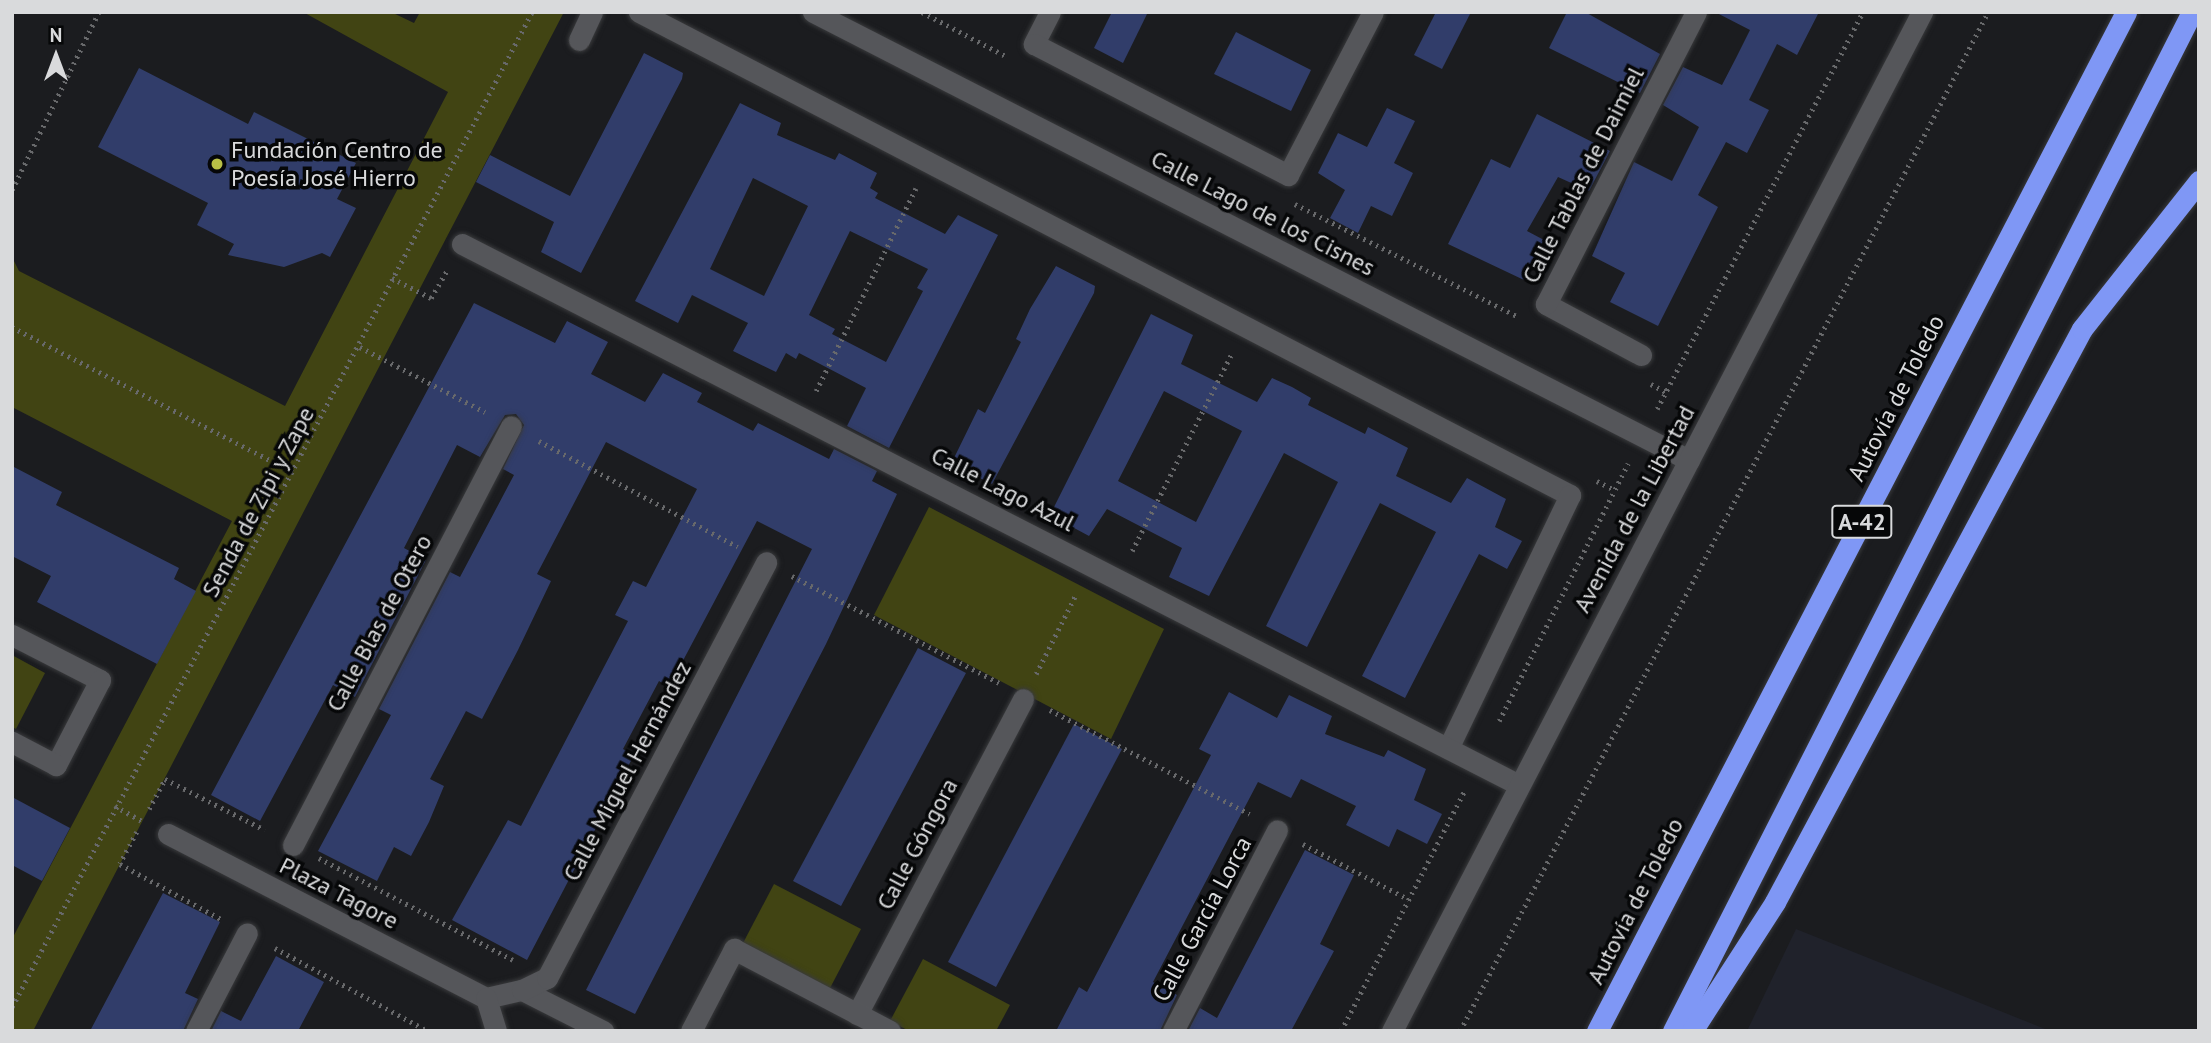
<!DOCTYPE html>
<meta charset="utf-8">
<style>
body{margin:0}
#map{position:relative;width:2211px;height:1043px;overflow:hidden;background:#1b1c1f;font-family:"PT Sans",sans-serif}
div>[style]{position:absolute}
.built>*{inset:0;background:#20222b}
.green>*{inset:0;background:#414413}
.building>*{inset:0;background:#313d6a}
.path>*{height:4.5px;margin-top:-2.25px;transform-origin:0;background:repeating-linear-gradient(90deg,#68696b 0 2px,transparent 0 7px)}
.roads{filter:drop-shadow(0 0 2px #393a3c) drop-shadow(0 0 2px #393a3c)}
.street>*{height:21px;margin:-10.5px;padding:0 10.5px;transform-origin:10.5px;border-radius:10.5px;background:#55565a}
.secondary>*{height:21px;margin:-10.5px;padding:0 10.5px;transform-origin:10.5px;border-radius:10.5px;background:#55565a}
.highway>*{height:21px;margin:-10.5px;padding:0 10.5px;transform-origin:10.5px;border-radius:10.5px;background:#7f97f5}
.dots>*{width:19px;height:19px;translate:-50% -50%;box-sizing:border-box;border:4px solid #060708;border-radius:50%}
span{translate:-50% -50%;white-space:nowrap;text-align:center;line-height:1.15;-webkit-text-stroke:7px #060708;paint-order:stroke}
.shield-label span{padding:2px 5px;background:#060708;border:2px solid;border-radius:5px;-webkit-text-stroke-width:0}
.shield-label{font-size:23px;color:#d9dadc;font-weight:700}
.poi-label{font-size:24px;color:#d9dadc}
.left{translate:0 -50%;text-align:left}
.street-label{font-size:24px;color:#d9dadc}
.frame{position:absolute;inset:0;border:14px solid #d9dadc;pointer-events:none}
.north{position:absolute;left:21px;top:21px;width:70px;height:70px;-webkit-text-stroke:5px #060708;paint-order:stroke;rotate:0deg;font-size:19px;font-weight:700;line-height:28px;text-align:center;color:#d9dadc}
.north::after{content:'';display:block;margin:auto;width:24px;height:32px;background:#d9dadc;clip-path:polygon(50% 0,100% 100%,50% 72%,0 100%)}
</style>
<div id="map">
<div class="built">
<div style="clip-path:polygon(1796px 929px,1866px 957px,2050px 1031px,1747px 1031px)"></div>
</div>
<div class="green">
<div style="clip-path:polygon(303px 12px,391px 12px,414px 23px,420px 12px,564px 12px,33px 1031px,12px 1031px,12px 939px,232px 521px,12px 407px,12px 257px,19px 271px,285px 406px,448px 92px)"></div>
<div style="clip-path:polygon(929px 507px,1164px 629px,1111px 739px,874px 615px)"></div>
<div style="clip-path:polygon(12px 655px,45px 673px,16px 729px,12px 727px)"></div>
<div style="clip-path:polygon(774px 884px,861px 929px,829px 990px,742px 945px)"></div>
<div style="clip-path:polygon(923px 959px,1010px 1005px,996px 1031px,909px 1031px,890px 1021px)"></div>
</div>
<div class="building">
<div style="clip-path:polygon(1112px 12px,1148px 12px,1123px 63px,1094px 48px)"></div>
<div style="clip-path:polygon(1436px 12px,1471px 12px,1442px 69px,1414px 55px)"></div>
<div style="clip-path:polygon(1567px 12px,1585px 12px,1660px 54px,1640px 93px,1549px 48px)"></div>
<div style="clip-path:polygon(1715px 12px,1819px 12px,1797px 55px,1777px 44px,1749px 100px,1769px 110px,1747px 153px,1726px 142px,1698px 195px,1718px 207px,1658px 326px,1610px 302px,1625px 273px,1592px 256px,1634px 162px,1672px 181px,1699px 127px,1663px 105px,1683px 67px,1722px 85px,1736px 58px,1750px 30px)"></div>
<div style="clip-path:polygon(1236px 32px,1311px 70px,1291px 111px,1214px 74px)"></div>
<div style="clip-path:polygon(644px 53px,683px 73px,682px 79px,581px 273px,541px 252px,554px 222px,476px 182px,490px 155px,570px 196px)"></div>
<div style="clip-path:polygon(139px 68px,248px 124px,254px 112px,356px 163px,337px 199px,356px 208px,330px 257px,322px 253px,284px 267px,228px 255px,234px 244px,197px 225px,208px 203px,98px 147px)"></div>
<div style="clip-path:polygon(evenodd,740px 103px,781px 123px,777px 135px,835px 160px,839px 153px,877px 173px,870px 188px,878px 193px,875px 198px,945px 234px,958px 215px,998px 235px,889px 448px,847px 426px,866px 388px,799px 353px,796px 359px,786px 353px,776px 372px,733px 351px,748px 323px,692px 295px,678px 323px,635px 301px,740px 103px,753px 178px,808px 206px,764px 296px,710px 269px,753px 178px,740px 103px,850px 231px,928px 269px,917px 288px,923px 291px,886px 362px,832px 334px,835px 329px,809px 315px,850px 231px)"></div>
<div style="clip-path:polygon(1387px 108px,1415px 121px,1394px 163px,1413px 173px,1392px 216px,1371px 206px,1358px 233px,1330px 218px,1345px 190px,1318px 173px,1338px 133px,1367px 147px)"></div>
<div style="clip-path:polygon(1537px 114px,1610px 151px,1589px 191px,1558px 177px,1527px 231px,1544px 240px,1524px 280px,1448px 244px,1491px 159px,1510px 168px)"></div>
<div style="clip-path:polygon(1056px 266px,1095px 286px,1094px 293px,992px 484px,953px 465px,954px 458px,978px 409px,985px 413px,1021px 342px,1016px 339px,1030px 309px)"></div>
<div style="clip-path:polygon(474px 303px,555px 343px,567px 321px,608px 342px,591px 374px,645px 402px,663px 373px,702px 393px,697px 402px,753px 431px,758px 423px,829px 459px,834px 449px,877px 471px,872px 481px,897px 494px,826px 644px,635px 1014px,586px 990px,812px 549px,757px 521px,669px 687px,659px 681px,623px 749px,634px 755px,527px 960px,452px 920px,508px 820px,521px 826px,628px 621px,615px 615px,633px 581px,646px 587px,697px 489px,606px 442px,537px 574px,551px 581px,518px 650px,482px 719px,466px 711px,430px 779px,444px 786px,429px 822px,411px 856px,394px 847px,377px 881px,318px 851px,391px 715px,379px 709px,450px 572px,460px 577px,514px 475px,503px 469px,524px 425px,516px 414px,505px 415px,480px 457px,457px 445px,404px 548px,426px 560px,355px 697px,333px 685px,260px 821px,211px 795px)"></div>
<div style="clip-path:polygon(evenodd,1151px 314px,1193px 335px,1181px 364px,1257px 402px,1272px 378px,1292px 387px,1311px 398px,1308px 405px,1365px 434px,1368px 427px,1408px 448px,1396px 476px,1451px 503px,1467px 478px,1506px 499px,1495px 527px,1522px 541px,1507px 569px,1479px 554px,1405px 698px,1362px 676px,1436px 532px,1380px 503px,1307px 647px,1266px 626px,1338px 482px,1284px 453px,1209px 596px,1169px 577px,1182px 548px,1107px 509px,1089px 536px,1050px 515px,1151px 314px,1164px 391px,1242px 431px,1196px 522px,1118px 481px,1164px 391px)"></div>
<div style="clip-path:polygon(12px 466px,62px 492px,56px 505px,179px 568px,174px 579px,196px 591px,157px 664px,37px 602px,51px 576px,12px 556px)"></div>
<div style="clip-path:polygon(918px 648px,966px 673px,841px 906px,793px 881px)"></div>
<div style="clip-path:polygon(1229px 692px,1277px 718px,1289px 695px,1332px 716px,1325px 734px,1384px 757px,1388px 750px,1426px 769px,1414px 800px,1442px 814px,1427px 844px,1397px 829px,1389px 847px,1346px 825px,1356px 806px,1301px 779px,1291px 798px,1258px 782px,1153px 982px,1177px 995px,1160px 1031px,1056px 1031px,1079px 987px,1087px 992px,1211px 755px,1199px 749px)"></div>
<div style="clip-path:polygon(1074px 724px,1122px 749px,996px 987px,948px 962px)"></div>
<div style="clip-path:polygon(12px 797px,70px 828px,42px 881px,12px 865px)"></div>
<div style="clip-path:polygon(1305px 850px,1354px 875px,1320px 944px,1334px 951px,1291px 1031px,1188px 1031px,1200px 1008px,1217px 1018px)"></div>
<div style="clip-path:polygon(163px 893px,220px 922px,185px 993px,198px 999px,183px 1031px,90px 1031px)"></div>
<div style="clip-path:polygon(276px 956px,324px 982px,298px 1031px,211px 1031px,221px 1011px,241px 1021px)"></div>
</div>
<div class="path">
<div style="left:922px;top:12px;width:93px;rotate:27.7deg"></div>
<div style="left:12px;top:190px;width:198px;rotate:-64deg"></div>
<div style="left:1295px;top:204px;width:251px;rotate:26.8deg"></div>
<div style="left:392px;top:278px;width:44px;rotate:27.1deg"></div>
<div style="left:431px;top:298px;width:32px;rotate:-60deg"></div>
<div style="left:12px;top:327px;width:316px;rotate:27.3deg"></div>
<div style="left:360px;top:347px;width:141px;rotate:27.5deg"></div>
<div style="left:1651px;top:384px;width:17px;rotate:28deg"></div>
<div style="left:816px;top:391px;width:226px;rotate:-63.8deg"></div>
<div style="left:1657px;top:409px;width:447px;rotate:-62.6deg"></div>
<div style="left:539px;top:441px;width:225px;rotate:28deg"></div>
<div style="left:1597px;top:481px;width:20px;rotate:27deg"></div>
<div style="left:1132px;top:551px;width:222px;rotate:-63.2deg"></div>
<div style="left:792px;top:576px;width:233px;rotate:27.3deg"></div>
<div style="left:1036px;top:674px;width:89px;rotate:-63.4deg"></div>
<div style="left:1050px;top:710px;width:225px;rotate:27.5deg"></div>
<div style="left:1499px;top:721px;width:288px;rotate:-63.4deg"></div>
<div style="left:115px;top:806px;width:31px;rotate:29deg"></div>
<div style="left:149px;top:809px;width:34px;rotate:-62deg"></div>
<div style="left:165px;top:779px;width:112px;rotate:27deg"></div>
<div style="left:137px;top:832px;width:36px;rotate:118deg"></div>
<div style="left:120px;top:864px;width:115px;rotate:28.6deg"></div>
<div style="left:1303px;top:844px;width:119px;rotate:27.6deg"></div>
<div style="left:319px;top:858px;width:219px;rotate:27.7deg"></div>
<div style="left:275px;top:948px;width:174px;rotate:28.5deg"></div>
<div style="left:12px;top:1007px;width:1123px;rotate:-62.41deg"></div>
<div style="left:1341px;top:1031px;width:269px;rotate:-62.8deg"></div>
<div style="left:1460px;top:1031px;width:1148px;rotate:-62.61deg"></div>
</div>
<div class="roads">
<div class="street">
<div style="left:639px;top:12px;width:1049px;rotate:27.42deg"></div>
<div style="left:1570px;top:495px;width:281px;rotate:115.7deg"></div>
<div style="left:813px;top:12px;width:984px;rotate:27.09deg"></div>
<div style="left:1050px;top:12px;width:36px;rotate:117deg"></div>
<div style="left:1034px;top:44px;width:286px;rotate:27.3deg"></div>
<div style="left:1288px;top:175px;width:184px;rotate:-62.5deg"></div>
<div style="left:579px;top:40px;width:31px;rotate:-65deg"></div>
<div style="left:462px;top:244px;width:1187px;rotate:27.1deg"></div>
<div style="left:1641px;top:355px;width:108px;rotate:-151.8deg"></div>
<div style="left:1546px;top:304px;width:328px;rotate:-62.8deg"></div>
<div style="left:12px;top:635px;width:99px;rotate:27.1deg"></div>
<div style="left:100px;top:680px;width:96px;rotate:117.4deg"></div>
<div style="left:56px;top:765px;width:50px;rotate:-152.4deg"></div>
<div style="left:168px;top:834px;width:358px;rotate:27.3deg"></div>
<div style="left:486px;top:998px;width:37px;rotate:-13deg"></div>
<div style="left:522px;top:990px;width:91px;rotate:26.8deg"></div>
<div style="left:293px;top:845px;width:472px;rotate:-62.5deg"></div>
<div style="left:522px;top:990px;width:28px;rotate:-26deg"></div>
<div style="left:547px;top:978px;width:470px;rotate:-62.2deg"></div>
<div style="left:486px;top:998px;width:34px;rotate:73deg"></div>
<div style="left:857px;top:1014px;width:356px;rotate:-62.2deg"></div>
<div style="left:196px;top:1031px;width:110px;rotate:-62.5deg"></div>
<div style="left:691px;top:1031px;width:93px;rotate:-62.3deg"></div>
<div style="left:734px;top:949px;width:176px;rotate:27.7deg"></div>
<div style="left:1173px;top:1031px;width:226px;rotate:-62.6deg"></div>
</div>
<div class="secondary">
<div style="left:1392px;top:1031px;width:1149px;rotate:-62.52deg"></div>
</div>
<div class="highway">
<div style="left:1597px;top:1031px;width:1148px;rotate:-62.56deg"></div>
<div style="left:1673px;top:1031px;width:1144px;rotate:-63.01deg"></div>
<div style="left:1692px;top:1031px;width:153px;rotate:-57.2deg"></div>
<div style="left:1775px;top:902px;width:650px;rotate:-61.82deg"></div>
<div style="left:2082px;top:329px;width:189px;rotate:-51.7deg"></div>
</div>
</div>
<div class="dots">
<div style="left:217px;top:164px;background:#b9c046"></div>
</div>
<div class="shield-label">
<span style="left:1862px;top:522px">A-42</span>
</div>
<div class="poi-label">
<span class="left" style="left:231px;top:164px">Fundación Centro de<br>Poesía José Hierro</span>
</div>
<div class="street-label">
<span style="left:1583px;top:175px;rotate:-63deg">Calle Tablas de Daimiel</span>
<span style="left:1263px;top:213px;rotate:27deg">Calle Lago de los Cisnes</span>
<span style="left:1896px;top:398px;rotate:-63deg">Autovía de Toledo</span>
<span style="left:1003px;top:489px;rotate:27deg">Calle Lago Azul</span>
<span style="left:258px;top:502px;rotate:-62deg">Senda de Zipi y Zape</span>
<span style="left:1634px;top:509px;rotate:-62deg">Avenida de la Libertad</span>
<span style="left:379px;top:623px;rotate:-62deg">Calle Blas de Otero</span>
<span style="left:627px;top:771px;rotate:-62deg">Calle Miguel Hernández</span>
<span style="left:917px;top:844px;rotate:-62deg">Calle Góngora</span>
<span style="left:339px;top:893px;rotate:27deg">Plaza Tagore</span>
<span style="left:1635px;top:901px;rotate:-63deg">Autovía de Toledo</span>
<span style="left:1202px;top:919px;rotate:-62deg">Calle García Lorca</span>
</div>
<div class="frame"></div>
<div class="north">N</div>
</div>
